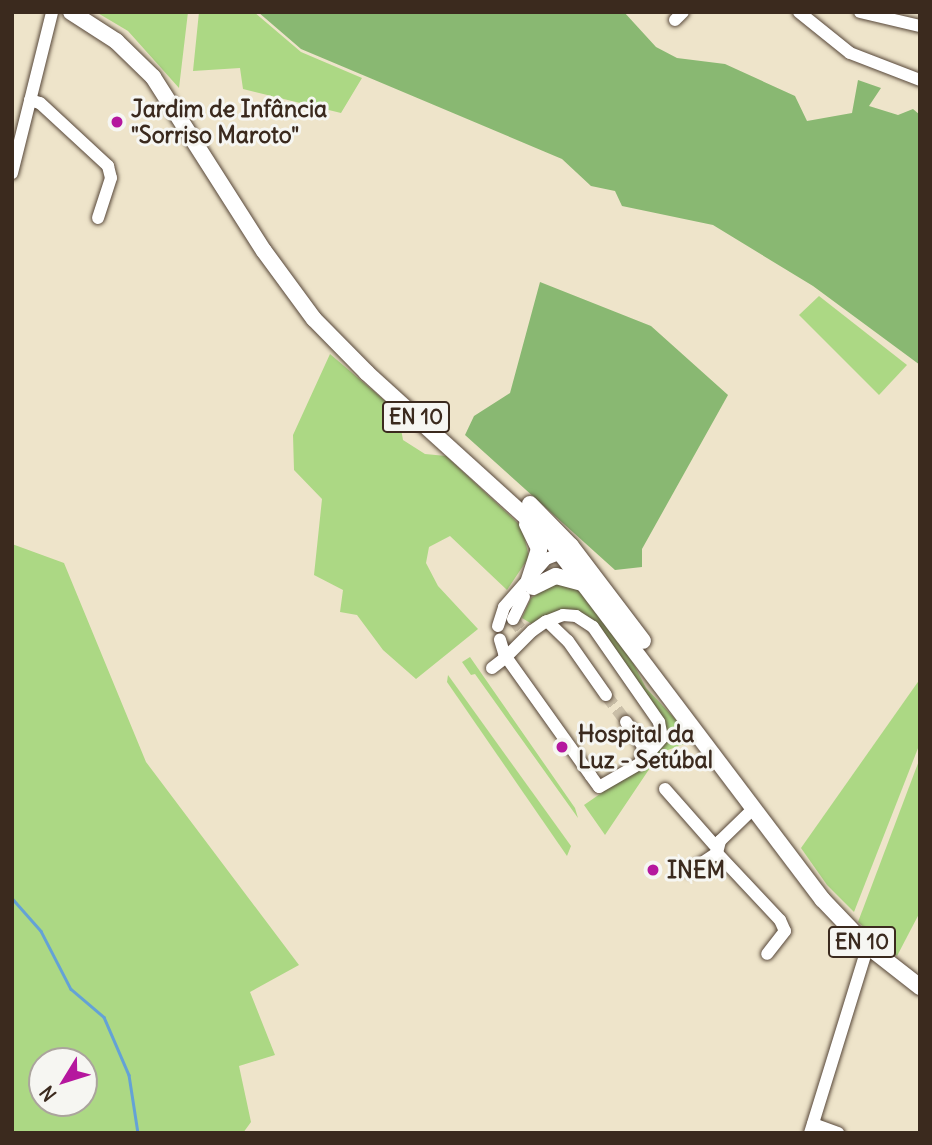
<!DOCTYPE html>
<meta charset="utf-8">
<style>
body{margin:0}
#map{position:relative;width:932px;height:1145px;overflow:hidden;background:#eee4ca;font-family:Delius,sans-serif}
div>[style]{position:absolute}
.green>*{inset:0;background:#acd884}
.forest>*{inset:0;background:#89b872}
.stream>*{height:2.5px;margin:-1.25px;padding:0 1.25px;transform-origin:1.25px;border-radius:1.25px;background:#64a2d6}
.minor-tunnel>*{height:12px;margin-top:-6px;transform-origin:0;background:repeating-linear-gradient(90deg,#cabfa8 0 12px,transparent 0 18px)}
.roads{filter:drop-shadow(0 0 2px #564638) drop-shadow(0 0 2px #564638)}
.minor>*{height:12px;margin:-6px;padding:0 6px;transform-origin:6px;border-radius:6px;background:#fff}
.major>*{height:16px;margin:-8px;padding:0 8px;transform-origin:8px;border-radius:8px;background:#fff}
.dots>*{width:19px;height:19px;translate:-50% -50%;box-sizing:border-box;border:4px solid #f6f6f2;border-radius:50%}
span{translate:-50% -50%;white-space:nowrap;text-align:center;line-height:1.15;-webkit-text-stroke:6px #f6f6f2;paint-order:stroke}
.shield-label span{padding:2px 5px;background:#f6f6f2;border:2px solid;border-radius:5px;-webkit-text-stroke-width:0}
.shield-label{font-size:21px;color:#3b2a1e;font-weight:700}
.poi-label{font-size:23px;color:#3b2a1e;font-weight:700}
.left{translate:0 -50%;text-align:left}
.frame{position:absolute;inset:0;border:14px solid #3b2a1e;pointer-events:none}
.north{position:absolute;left:28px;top:1047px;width:70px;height:70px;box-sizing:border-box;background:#f6f6f2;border:2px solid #aba49d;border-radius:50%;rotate:232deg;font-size:19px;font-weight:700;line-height:28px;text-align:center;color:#3b2a1e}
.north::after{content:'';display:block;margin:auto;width:24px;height:32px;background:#b5179e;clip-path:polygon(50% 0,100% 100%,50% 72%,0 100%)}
</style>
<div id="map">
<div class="green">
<div style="clip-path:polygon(96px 12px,188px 12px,179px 88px,128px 31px)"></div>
<div style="clip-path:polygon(199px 12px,254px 12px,301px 52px,362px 78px,341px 113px,243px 89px,240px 68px,193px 71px)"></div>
<div style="clip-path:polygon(819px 296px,907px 365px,879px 395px,799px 315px)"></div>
<div style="clip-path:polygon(330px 354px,398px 412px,403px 440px,425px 454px,446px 456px,522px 527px,529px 557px,507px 590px,450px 536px,429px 547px,426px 563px,438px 586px,478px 629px,416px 679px,383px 650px,357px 615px,340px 612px,343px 590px,314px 575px,322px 499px,294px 470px,293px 435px)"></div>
<div style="clip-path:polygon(evenodd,12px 544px,64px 563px,146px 762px,299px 965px,250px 992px,275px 1055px,239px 1066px,251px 1122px,243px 1133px,12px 1133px,12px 544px,42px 1061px,84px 1061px,84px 1103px,42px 1103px,42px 1061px)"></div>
<div style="clip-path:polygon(554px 583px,579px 589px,632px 661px,646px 688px,695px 740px,660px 753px,605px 835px,584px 805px,648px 761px,665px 742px,584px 617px,532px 624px,522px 618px,531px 598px)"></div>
<div style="clip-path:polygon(470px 657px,575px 808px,578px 818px,475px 674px,471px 675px,462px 662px)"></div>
<div style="clip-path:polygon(448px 675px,571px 846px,567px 856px,447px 682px)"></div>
<div style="clip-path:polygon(920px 679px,920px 743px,854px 912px,827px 885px,801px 848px)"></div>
<div style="clip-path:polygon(920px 758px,920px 912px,897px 956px,858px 922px)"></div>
</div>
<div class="forest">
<div style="clip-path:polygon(258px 12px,624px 12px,656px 47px,677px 58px,725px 64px,795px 96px,807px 121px,852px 113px,858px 80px,881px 88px,869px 106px,898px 115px,913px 109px,920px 115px,920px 365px,813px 286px,713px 225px,622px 206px,615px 191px,591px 186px,562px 159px,301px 49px)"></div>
<div style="clip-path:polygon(540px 282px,651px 326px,728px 395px,642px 549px,642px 567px,615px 570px,465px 435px,474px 416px,510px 393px)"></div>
</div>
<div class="stream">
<div style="left:12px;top:898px;width:44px;rotate:48.7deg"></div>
<div style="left:41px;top:931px;width:65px;rotate:62.7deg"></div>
<div style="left:71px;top:989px;width:43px;rotate:40.3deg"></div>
<div style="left:104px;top:1017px;width:63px;rotate:66.7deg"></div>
<div style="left:129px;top:1075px;width:59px;rotate:81.2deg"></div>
</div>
<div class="minor-tunnel">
<div style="left:513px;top:619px;width:15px;rotate:53deg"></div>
<div style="left:606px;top:695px;width:34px;rotate:53deg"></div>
</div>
<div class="roads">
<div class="minor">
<div style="left:799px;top:12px;width:65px;rotate:38.8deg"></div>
<div style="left:850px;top:53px;width:75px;rotate:21.1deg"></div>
<div style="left:860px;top:12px;width:62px;rotate:13.1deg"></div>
<div style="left:675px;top:20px;width:11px;rotate:-45deg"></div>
<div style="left:30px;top:100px;width:10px;rotate:17deg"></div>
<div style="left:40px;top:103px;width:93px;rotate:42.8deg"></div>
<div style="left:108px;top:166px;width:12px;rotate:76deg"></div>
<div style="left:111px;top:178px;width:42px;rotate:108deg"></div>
<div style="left:12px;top:173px;width:166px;rotate:-76deg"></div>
<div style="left:513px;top:619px;width:25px;rotate:-64deg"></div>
<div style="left:547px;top:621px;width:29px;rotate:44deg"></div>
<div style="left:568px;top:641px;width:66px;rotate:54.9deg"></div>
<div style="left:498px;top:626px;width:20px;rotate:-72deg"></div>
<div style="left:504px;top:607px;width:64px;rotate:-48.8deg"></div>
<div style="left:546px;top:559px;width:17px;rotate:-21deg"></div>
<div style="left:492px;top:668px;width:18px;rotate:-38deg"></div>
<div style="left:506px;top:657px;width:37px;rotate:-45deg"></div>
<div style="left:532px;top:631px;width:16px;rotate:-35deg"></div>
<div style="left:545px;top:622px;width:19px;rotate:-21deg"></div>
<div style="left:563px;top:615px;width:13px;rotate:4deg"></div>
<div style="left:576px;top:616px;width:20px;rotate:33deg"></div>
<div style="left:593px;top:627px;width:116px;rotate:55.2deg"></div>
<div style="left:659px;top:722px;width:16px;rotate:79deg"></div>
<div style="left:662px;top:738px;width:35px;rotate:131deg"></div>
<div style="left:639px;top:764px;width:46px;rotate:150.1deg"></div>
<div style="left:599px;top:787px;width:14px;rotate:-126deg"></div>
<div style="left:591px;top:776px;width:146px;rotate:-125.5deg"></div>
<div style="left:506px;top:657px;width:4px;rotate:-117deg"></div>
<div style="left:504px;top:653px;width:14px;rotate:-107deg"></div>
<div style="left:626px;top:722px;width:29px;rotate:55deg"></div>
<div style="left:643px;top:746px;width:16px;rotate:97deg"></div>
<div style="left:665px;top:789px;width:79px;rotate:48.6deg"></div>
<div style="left:754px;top:808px;width:47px;rotate:135.9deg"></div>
<div style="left:720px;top:841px;width:12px;rotate:104deg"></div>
<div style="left:717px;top:853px;width:92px;rotate:46.8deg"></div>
<div style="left:780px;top:920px;width:12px;rotate:66deg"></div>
<div style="left:785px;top:931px;width:29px;rotate:128deg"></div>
<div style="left:690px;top:871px;width:32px;rotate:-34deg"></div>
<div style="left:813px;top:1124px;width:27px;rotate:20deg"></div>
<div style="left:810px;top:1133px;width:196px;rotate:-72.8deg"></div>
</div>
<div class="major">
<div style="left:71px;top:12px;width:54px;rotate:32.8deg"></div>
<div style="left:116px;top:41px;width:52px;rotate:44.2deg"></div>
<div style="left:153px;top:77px;width:206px;rotate:57.5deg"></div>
<div style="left:264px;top:251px;width:84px;rotate:53.7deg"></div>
<div style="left:314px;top:319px;width:76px;rotate:45.5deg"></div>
<div style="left:367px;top:373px;width:246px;rotate:42.2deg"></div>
<div style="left:549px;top:538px;width:453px;rotate:52.9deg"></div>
<div style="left:822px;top:899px;width:62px;rotate:46.3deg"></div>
<div style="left:865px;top:944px;width:70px;rotate:38deg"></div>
<div style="left:530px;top:504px;width:59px;rotate:45.7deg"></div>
<div style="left:571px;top:546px;width:119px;rotate:52.8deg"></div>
<div style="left:527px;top:524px;width:28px;rotate:64deg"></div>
<div style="left:539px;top:549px;width:33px;rotate:108deg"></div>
<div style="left:533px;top:587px;width:25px;rotate:-26deg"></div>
<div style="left:556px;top:576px;width:30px;rotate:15deg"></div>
</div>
</div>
<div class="dots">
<div style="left:117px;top:122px;background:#b5179e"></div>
<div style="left:562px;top:747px;background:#b5179e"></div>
<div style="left:653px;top:870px;background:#b5179e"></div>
</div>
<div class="shield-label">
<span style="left:416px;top:417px">EN 10</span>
<span style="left:862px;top:942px">EN 10</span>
</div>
<div class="poi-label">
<span class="left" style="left:131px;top:122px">Jardim de Infância<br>"Sorriso Maroto"</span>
<span class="left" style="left:578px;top:747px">Hospital da<br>Luz - Setúbal</span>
<span class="left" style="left:667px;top:870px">INEM</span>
</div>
<div class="frame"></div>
<div class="north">N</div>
</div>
